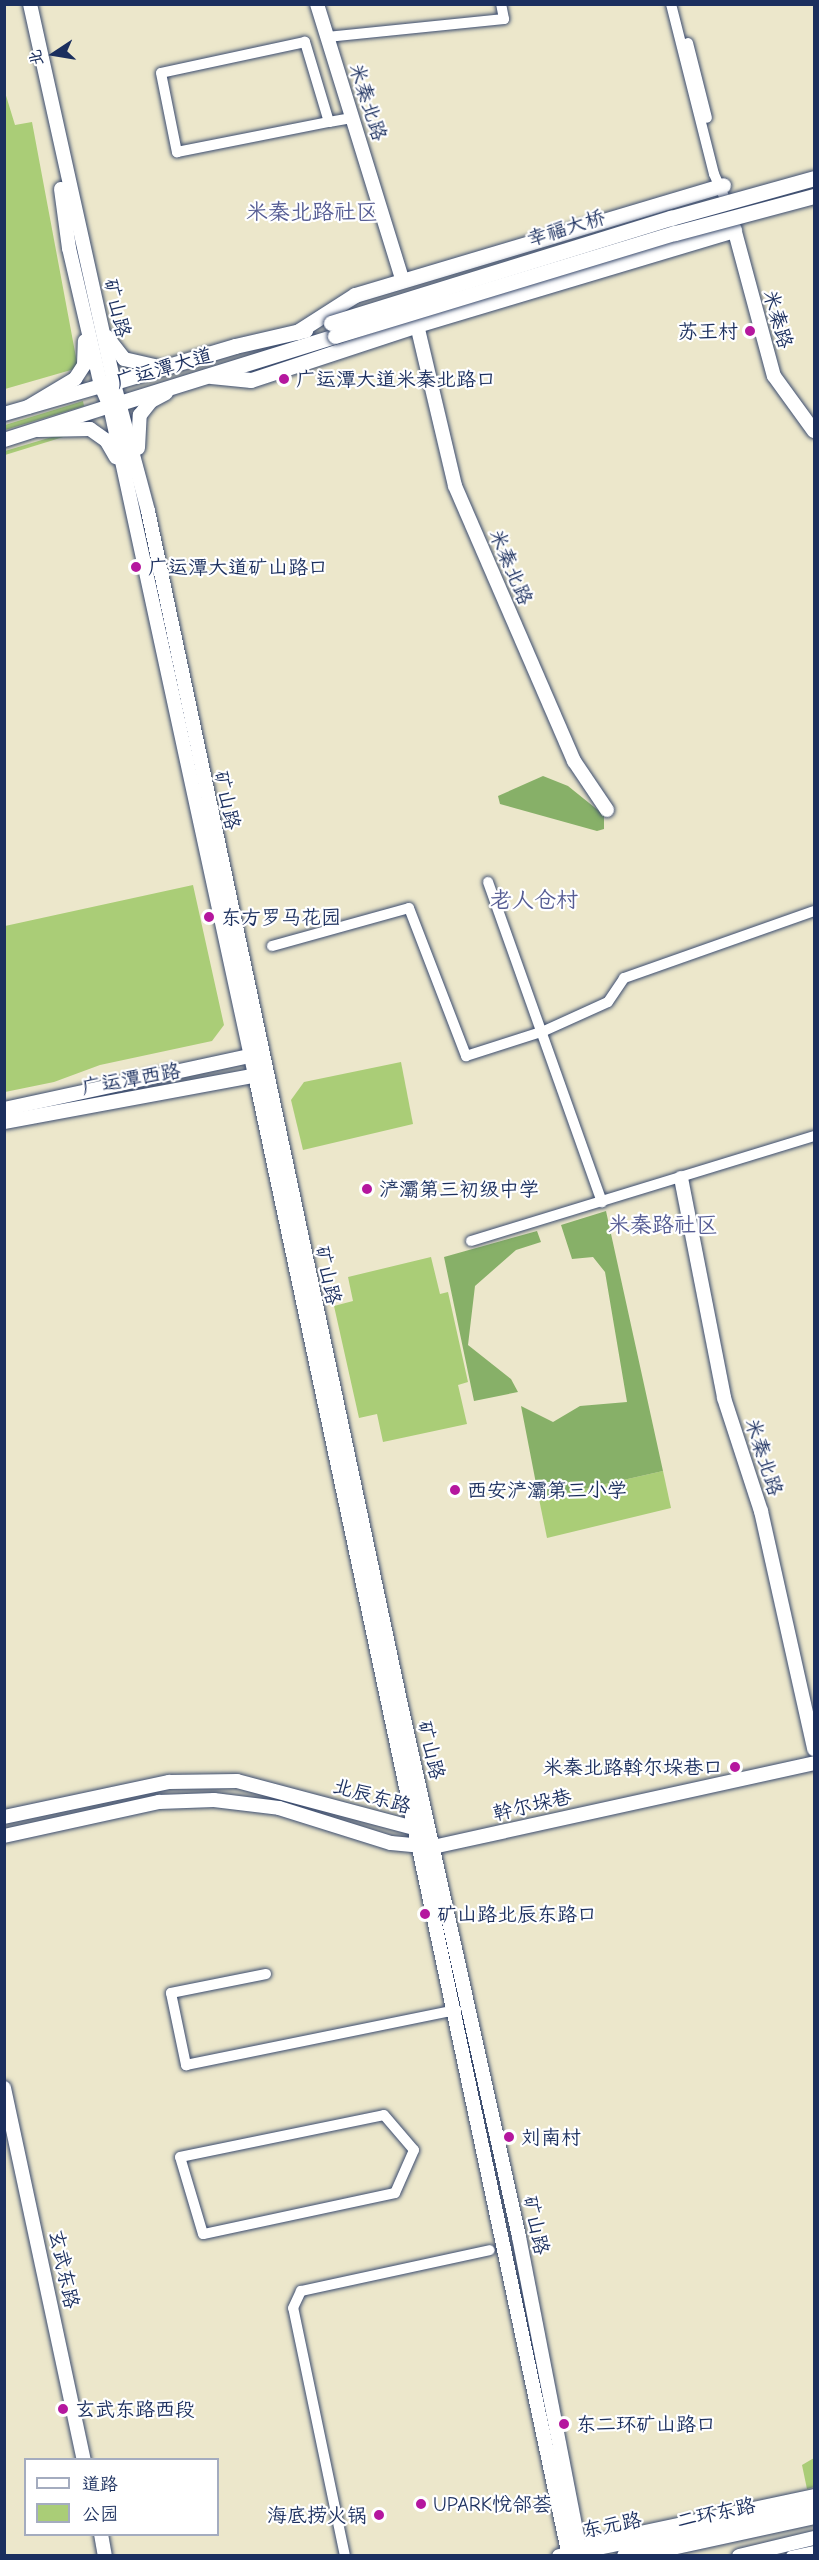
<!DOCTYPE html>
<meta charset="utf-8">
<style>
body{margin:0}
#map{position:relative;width:819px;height:2560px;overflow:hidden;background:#ece7cb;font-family:"Comic Neue","LXGW WenKai TC",sans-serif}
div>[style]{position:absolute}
.green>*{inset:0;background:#aacd77}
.forest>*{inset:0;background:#87b068}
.roads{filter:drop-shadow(0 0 2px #3a4b6e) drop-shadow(0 0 2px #3a4b6e)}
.street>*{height:10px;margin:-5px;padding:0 5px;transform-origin:5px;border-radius:5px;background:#fff}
.secondary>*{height:14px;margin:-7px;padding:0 7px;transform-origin:7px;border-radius:7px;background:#fff}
.primary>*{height:15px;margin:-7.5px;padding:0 7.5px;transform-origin:7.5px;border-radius:7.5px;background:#fff}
.highway>*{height:18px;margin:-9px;padding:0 9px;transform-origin:9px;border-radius:9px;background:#fff}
.bridges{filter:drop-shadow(0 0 2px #3a4b6e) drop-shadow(0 0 2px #3a4b6e)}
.primary-bridge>*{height:15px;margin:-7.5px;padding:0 7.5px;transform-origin:7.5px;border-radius:7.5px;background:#fff}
.dots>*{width:16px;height:16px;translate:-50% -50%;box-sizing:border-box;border:3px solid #fff;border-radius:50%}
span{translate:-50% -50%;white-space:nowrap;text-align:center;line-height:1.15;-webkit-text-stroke:4.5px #fff;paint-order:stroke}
.street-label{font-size:20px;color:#1b2f5e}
.poi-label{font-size:20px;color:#1b2f5e}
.right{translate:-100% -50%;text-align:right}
.left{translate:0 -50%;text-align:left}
.quarter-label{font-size:22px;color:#565d94}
.frame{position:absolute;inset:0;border:6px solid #1b2f5e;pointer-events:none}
.legend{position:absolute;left:24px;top:2458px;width:195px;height:78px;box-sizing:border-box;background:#fff;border:2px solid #a4acbf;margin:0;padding:8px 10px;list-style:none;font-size:18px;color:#1b2f5e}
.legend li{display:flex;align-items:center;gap:12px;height:30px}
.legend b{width:30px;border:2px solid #a4acbf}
.north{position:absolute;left:24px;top:24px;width:60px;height:60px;-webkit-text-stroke:4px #fff;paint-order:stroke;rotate:258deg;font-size:16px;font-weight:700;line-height:24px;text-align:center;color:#1b2f5e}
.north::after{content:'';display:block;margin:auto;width:21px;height:27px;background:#1b2f5e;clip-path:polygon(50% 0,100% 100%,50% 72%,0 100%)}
</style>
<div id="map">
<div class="green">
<div style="clip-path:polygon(4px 89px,15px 125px,32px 122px,78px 368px,5px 389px)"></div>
<div style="clip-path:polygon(83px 401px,84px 406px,5px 430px,5px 425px)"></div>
<div style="clip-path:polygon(72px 431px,73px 434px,5px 455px,5px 451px)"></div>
<div style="clip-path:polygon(193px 885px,224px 1025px,212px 1041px,100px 1065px,54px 1082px,5px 1092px,5px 926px)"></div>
<div style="clip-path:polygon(401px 1062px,413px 1124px,303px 1150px,291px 1100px,304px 1082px)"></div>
<div style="clip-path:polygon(431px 1257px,440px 1294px,448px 1292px,468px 1382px,458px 1385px,467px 1424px,383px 1442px,377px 1414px,359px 1418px,334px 1306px,353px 1301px,348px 1277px)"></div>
<div style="clip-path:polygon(663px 1471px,671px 1508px,547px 1538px,539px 1499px)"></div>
<div style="clip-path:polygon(814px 2458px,814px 2487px,807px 2489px,802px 2465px)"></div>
</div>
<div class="forest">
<div style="clip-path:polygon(543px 776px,568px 786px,604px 815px,604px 829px,597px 831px,500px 804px,498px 796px)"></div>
<div style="clip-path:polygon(606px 1211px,663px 1471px,539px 1499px,521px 1406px,553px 1422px,580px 1406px,627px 1402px,605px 1272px,593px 1257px,572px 1259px,561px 1225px)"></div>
<div style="clip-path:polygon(537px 1231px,541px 1242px,516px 1250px,475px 1286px,468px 1345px,511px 1379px,518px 1392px,474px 1401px,444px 1257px)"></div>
</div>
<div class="roads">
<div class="street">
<div style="left:671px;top:4px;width:175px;rotate:75.8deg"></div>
<div style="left:714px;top:174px;width:35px;rotate:66deg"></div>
<div style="left:327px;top:37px;width:178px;rotate:-5.8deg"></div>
<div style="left:504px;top:19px;width:15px;rotate:-101deg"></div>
<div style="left:688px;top:43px;width:77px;rotate:75.8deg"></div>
<div style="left:329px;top:122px;width:84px;rotate:-106.7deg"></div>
<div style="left:305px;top:42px;width:147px;rotate:167.9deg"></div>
<div style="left:161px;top:73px;width:81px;rotate:78.6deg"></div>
<div style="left:177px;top:152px;width:155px;rotate:-11.2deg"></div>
<div style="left:329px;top:122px;width:23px;rotate:-10deg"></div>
<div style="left:488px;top:882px;width:340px;rotate:70.4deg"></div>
<div style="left:272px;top:946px;width:142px;rotate:-15.5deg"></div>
<div style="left:409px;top:908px;width:159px;rotate:68.9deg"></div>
<div style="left:466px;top:1056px;width:82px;rotate:-17.8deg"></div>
<div style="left:544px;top:1031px;width:70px;rotate:-24.4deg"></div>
<div style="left:608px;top:1002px;width:29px;rotate:-56deg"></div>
<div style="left:624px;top:978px;width:201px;rotate:-19.4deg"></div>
<div style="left:471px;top:1241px;width:359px;rotate:-17deg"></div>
<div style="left:266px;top:1974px;width:97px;rotate:168.7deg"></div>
<div style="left:171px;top:1993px;width:74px;rotate:78.2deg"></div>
<div style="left:186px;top:2065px;width:276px;rotate:-11.5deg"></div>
<div style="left:384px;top:2115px;width:46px;rotate:49.4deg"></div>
<div style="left:414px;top:2150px;width:47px;rotate:113.8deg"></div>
<div style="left:395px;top:2193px;width:196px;rotate:167.9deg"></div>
<div style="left:203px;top:2234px;width:80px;rotate:-106.6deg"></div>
<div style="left:180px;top:2157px;width:208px;rotate:-11.6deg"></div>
<div style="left:581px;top:2551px;width:12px;rotate:-48deg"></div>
<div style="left:589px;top:2542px;width:230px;rotate:-12deg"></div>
<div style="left:345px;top:2556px;width:253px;rotate:-101.8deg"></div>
<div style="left:293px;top:2308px;width:19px;rotate:-65deg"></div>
<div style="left:301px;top:2291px;width:193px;rotate:-12.2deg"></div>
<div style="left:791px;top:2556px;width:24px;rotate:-12deg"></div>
</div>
<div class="secondary">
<div style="left:30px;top:4px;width:389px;rotate:77.5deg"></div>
<div style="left:114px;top:384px;width:131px;rotate:75deg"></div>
<div style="left:148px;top:511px;width:1211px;rotate:78.04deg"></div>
<div style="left:399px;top:1696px;width:554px;rotate:77.49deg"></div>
<div style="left:519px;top:2237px;width:325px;rotate:79deg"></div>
<div style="left:317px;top:4px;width:290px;rotate:72.8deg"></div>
<div style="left:61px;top:189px;width:60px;rotate:82.3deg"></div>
<div style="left:69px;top:248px;width:142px;rotate:76.9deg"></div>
<div style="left:101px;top:386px;width:22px;rotate:66deg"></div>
<div style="left:110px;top:406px;width:685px;rotate:77.77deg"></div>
<div style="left:255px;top:1075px;width:1514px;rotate:78.03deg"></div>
<div style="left:728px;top:206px;width:176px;rotate:74.9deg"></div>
<div style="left:774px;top:376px;width:68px;rotate:54deg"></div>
<div style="left:417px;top:325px;width:165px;rotate:76.7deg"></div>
<div style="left:455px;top:486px;width:300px;rotate:66.6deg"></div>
<div style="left:574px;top:761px;width:59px;rotate:56deg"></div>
<div style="left:107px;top:337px;width:28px;rotate:52deg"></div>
<div style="left:124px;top:359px;width:36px;rotate:13deg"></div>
<div style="left:28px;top:407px;width:55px;rotate:-30.8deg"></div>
<div style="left:75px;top:379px;width:17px;rotate:-57deg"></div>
<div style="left:84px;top:365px;width:24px;rotate:-88deg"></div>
<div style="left:4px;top:414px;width:101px;rotate:-16.1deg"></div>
<div style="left:38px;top:430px;width:52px;rotate:-1.1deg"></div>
<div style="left:90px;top:429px;width:19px;rotate:35deg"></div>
<div style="left:106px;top:440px;width:20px;rotate:60deg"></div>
<div style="left:4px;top:440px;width:111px;rotate:-17.8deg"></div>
<div style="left:138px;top:448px;width:33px;rotate:-87deg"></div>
<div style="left:140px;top:415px;width:18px;rotate:-52deg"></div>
<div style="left:151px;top:401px;width:17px;rotate:-28deg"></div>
<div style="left:4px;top:1109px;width:261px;rotate:-12.2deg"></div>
<div style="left:4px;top:1122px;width:262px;rotate:-10.5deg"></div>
<div style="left:681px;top:1178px;width:224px;rotate:78.9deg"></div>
<div style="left:724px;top:1398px;width:119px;rotate:71.9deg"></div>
<div style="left:761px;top:1511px;width:244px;rotate:77.4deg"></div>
<div style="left:4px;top:1817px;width:169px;rotate:-12deg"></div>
<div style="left:169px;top:1782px;width:68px;rotate:-0.8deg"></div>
<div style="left:237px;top:1781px;width:186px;rotate:14.9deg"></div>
<div style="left:417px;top:1829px;width:7px;rotate:45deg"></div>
<div style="left:4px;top:1836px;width:159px;rotate:-12.4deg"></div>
<div style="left:159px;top:1802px;width:55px;rotate:-2.1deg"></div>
<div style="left:214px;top:1800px;width:65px;rotate:7deg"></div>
<div style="left:279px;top:1808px;width:117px;rotate:17.4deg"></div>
<div style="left:391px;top:1843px;width:42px;rotate:5.4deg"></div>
<div style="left:433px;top:1847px;width:390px;rotate:-12.4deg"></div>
<div style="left:4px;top:2088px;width:381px;rotate:77.9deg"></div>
<div style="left:101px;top:2534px;width:22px;rotate:80deg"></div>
<div style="left:559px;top:2556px;width:260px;rotate:-11.5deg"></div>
<div style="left:739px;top:2556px;width:77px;rotate:-13.5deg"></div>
</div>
<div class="primary">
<div style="left:297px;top:332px;width:69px;rotate:-32.5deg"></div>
<div style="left:355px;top:295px;width:384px;rotate:-16.6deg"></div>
<div style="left:211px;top:376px;width:40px;rotate:5.7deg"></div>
<div style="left:251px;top:380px;width:175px;rotate:-18.3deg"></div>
<div style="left:417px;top:325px;width:331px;rotate:-16.7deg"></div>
<div style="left:101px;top:386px;width:140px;rotate:-16.6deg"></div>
<div style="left:235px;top:346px;width:72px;rotate:-12.9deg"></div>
<div style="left:110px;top:406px;width:236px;rotate:-17.3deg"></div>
</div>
<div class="highway">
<div style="left:626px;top:2556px;width:192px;rotate:-12.3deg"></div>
</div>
</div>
<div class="bridges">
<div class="primary-bridge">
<div style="left:331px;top:323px;width:356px;rotate:-17.2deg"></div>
<div style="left:671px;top:218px;width:148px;rotate:-15.6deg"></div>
<div style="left:335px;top:336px;width:355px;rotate:-16.9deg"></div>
<div style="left:675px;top:233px;width:144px;rotate:-14.9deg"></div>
</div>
</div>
<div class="dots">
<div style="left:750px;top:331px;background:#b5179e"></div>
<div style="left:284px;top:379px;background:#b5179e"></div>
<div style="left:136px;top:567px;background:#b5179e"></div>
<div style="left:209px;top:917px;background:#b5179e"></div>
<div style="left:367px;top:1189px;background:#b5179e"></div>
<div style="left:455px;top:1490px;background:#b5179e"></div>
<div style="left:735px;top:1767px;background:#b5179e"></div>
<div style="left:425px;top:1914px;background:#b5179e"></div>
<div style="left:509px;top:2137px;background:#b5179e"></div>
<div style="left:63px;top:2409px;background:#b5179e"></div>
<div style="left:564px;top:2424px;background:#b5179e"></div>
<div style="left:421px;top:2504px;background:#b5179e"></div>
<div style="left:379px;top:2515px;background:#b5179e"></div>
</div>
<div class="street-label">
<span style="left:368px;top:102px;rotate:72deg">米秦北路</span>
<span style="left:566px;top:228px;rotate:-17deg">幸福大桥</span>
<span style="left:117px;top:308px;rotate:77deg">矿山路</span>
<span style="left:778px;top:319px;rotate:74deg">米秦路</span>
<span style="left:164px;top:368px;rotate:-16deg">广运潭大道</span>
<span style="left:511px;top:567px;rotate:67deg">米秦北路</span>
<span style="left:227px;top:800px;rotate:78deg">矿山路</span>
<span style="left:131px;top:1079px;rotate:-10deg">广运潭西路</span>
<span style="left:328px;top:1275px;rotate:78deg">矿山路</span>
<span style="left:764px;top:1457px;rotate:72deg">米秦北路</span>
<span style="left:431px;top:1750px;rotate:77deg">矿山路</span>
<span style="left:372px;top:1796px;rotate:16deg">北辰东路</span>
<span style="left:532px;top:1805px;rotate:-13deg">幹尔垛巷</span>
<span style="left:536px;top:2225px;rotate:78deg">矿山路</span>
<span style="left:64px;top:2269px;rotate:78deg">玄武东路</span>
<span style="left:716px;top:2513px;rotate:-12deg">二环东路</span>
<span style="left:612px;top:2525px;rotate:-11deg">东元路</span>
</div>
<div class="poi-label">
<span class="right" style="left:738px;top:331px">苏王村</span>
<span class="left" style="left:296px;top:379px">广运潭大道米秦北路口</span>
<span class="left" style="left:148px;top:567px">广运潭大道矿山路口</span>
<span class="left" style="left:221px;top:917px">东方罗马花园</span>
<span class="left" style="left:379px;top:1189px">浐灞第三初级中学</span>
<span class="left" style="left:467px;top:1490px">西安浐灞第三小学</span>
<span class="right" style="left:723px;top:1767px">米秦北路斡尔垛巷口</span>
<span class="left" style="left:437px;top:1914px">矿山路北辰东路口</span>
<span class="left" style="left:521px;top:2137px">刘南村</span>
<span class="left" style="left:75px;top:2409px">玄武东路西段</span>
<span class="left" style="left:576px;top:2424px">东二环矿山路口</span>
<span class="left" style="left:433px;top:2504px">UPARK悦邻荟</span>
<span class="right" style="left:367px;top:2515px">海底捞火锅</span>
</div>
<div class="quarter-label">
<span style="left:312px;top:213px">米秦北路社区</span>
<span style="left:534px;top:901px">老人仓村</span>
<span style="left:663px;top:1226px">米秦路社区</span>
</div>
<div class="frame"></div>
<ul class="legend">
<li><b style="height:8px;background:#fff"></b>道路</li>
<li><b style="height:16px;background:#aacd77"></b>公园</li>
</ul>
<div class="north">北</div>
</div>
